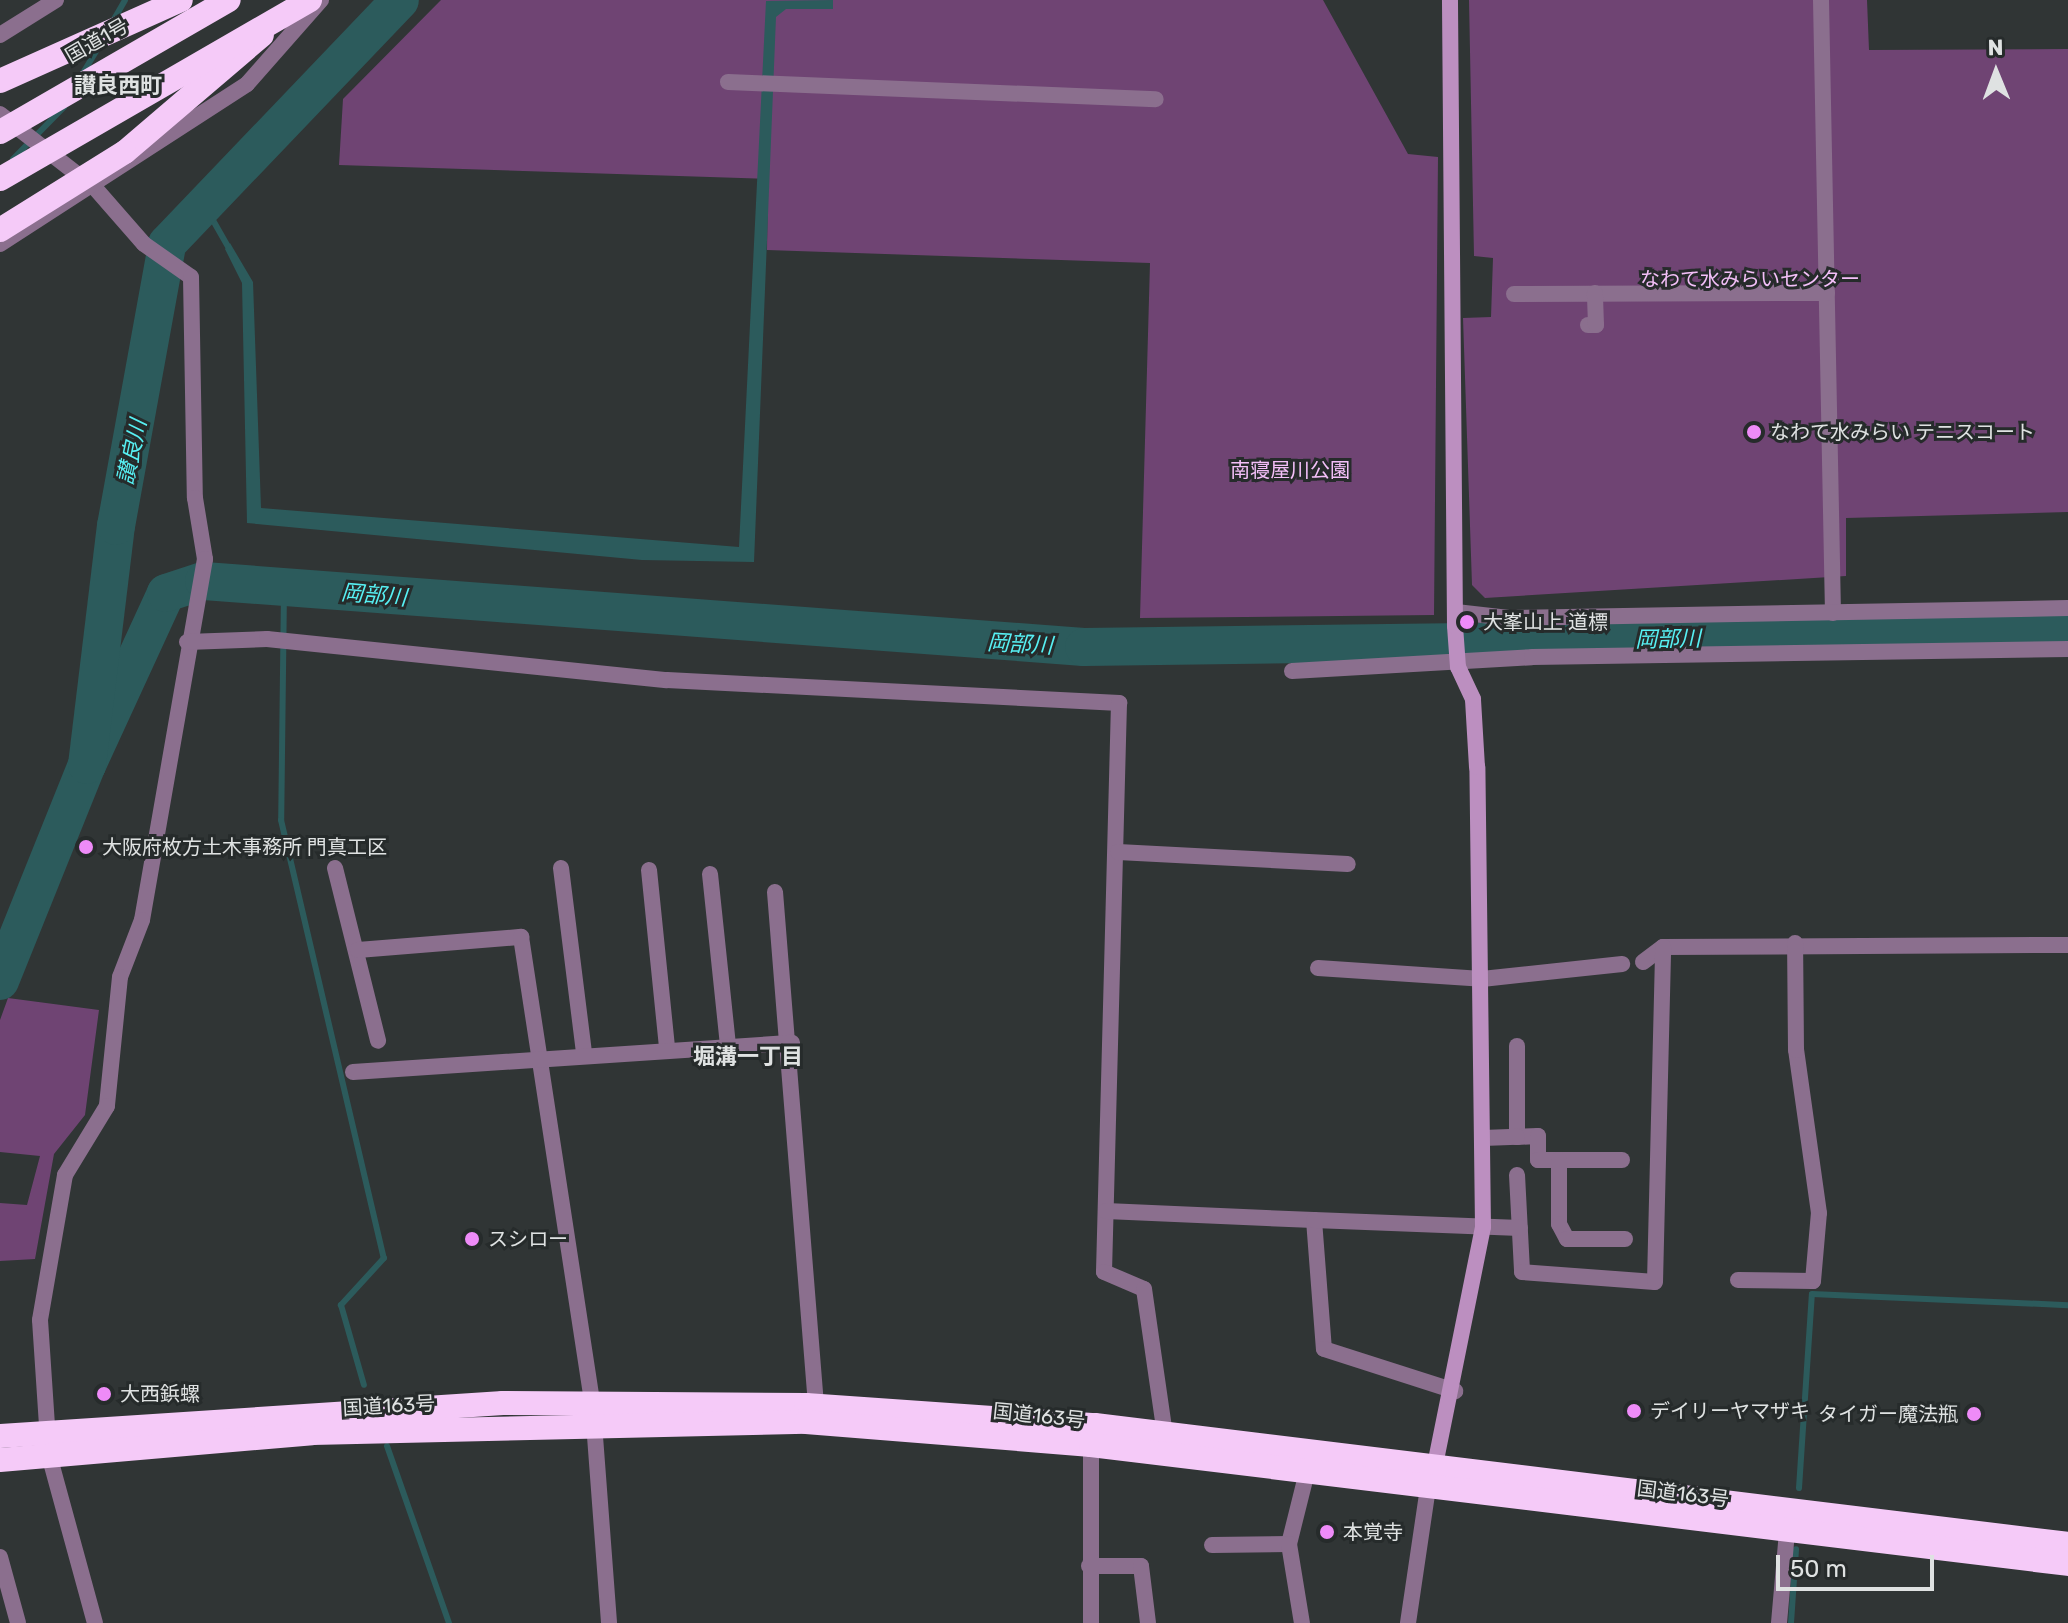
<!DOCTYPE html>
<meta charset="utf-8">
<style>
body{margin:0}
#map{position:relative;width:2068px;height:1623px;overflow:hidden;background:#303535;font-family:Rubik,"Noto Sans JP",sans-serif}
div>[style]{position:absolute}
.green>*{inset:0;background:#6f4473}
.water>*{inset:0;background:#2c5b5c}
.stream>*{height:6px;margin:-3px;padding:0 3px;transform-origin:3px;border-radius:3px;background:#2c5b5c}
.river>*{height:38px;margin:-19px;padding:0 19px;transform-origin:19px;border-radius:19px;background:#2c5b5c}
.street>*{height:16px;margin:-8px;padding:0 8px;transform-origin:8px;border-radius:8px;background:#8b6f8e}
.secondary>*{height:16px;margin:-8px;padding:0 8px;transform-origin:8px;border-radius:8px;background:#bc8fc0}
.highway>*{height:24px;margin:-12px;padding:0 12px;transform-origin:12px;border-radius:12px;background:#f5caf8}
.highway-bridge>*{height:24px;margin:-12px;padding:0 12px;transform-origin:12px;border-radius:12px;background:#f5caf8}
.dots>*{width:22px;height:22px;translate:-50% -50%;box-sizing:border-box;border:4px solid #262b2b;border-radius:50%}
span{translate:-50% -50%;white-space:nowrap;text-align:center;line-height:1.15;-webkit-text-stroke:6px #262b2b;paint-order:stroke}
.street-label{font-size:20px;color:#dfe2e2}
.park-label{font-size:20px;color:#f3bff8}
.poi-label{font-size:20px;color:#dfe2e2}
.left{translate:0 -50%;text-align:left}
.right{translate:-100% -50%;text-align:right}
.neighbourhood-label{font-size:22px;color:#dfe2e2;font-weight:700}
.water-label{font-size:22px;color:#57f0f3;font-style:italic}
.north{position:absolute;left:1956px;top:32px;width:80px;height:80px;-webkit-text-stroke:6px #262b2b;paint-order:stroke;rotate:359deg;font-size:22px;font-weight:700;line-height:32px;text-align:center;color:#dfe2e2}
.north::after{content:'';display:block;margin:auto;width:28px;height:36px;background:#dfe2e2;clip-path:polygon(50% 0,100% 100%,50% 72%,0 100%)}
.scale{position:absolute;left:1776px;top:1555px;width:158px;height:36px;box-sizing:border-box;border:4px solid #dfe2e2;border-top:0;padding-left:10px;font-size:24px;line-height:28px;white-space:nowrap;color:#dfe2e2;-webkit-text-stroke:6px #262b2b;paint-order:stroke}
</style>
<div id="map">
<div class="green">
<div style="clip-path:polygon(441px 0,1323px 0,1408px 154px,1438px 157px,1434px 615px,1140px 618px,1150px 263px,767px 250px,768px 179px,339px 165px,343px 99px)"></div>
<div style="clip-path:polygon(1469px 0,1867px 0,1869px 50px,2068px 49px,2068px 512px,1846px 518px,1846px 576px,1485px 598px,1472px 585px,1463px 318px,1491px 317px,1493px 258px,1474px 256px)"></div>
<div style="clip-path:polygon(8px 998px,99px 1010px,85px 1115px,54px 1154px,35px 1259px,0 1261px,0 1203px,27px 1205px,40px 1156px,0 1152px,0 1020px)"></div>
</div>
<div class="water">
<div style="clip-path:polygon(833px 0,833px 9px,786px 9px,776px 17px,754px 562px,642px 560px,247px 523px,242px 283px,225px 249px,230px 243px,253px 282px,261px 508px,739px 547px,766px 1px)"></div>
</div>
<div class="stream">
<div style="left:113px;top:21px;width:24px;rotate:-60deg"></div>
<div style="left:83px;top:73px;width:33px;rotate:-59deg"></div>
<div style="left:13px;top:159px;width:73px;rotate:-45.6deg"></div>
<div style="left:206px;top:208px;width:48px;rotate:60.3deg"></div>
<div style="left:284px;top:590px;width:230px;rotate:90.7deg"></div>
<div style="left:281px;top:820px;width:450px;rotate:76.8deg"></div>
<div style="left:384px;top:1258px;width:64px;rotate:132.5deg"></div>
<div style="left:341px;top:1305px;width:83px;rotate:74deg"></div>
<div style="left:387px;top:1446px;width:188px;rotate:70.7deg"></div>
<div style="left:1799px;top:1488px;width:194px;rotate:-86.2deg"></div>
<div style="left:1812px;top:1294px;width:256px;rotate:2.5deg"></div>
<div style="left:1791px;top:1623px;width:74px;rotate:-86.1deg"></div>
</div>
<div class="river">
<div style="left:87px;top:765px;width:189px;rotate:-65.3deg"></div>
<div style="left:166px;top:593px;width:40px;rotate:-18deg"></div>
<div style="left:204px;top:581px;width:882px;rotate:4.29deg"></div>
<div style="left:1084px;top:647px;width:984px;rotate:-0.76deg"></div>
<div style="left:0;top:981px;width:233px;rotate:-68.1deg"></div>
<div style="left:87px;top:765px;width:241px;rotate:-83.1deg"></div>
<div style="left:116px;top:526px;width:287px;rotate:-79.7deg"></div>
<div style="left:167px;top:244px;width:337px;rotate:-46.3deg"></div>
</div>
<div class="street">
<div style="left:1821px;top:0;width:613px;rotate:88.88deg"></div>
<div style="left:0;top:35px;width:66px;rotate:-32deg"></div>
<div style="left:728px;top:82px;width:428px;rotate:2.3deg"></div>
<div style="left:0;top:114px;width:120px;rotate:37.9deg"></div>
<div style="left:95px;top:188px;width:74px;rotate:48.8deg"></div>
<div style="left:144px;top:244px;width:57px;rotate:35.1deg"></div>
<div style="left:191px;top:277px;width:221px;rotate:89deg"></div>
<div style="left:195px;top:498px;width:62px;rotate:80.7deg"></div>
<div style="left:205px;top:559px;width:366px;rotate:99.9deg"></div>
<div style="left:142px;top:920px;width:61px;rotate:111.1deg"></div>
<div style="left:120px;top:977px;width:130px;rotate:95.8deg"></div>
<div style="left:107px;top:1106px;width:81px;rotate:121.3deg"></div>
<div style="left:65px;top:1175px;width:147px;rotate:99.8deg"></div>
<div style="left:40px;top:1320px;width:135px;rotate:86.2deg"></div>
<div style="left:49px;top:1455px;width:174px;rotate:74.7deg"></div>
<div style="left:0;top:244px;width:294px;rotate:-32.9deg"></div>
<div style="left:247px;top:84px;width:112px;rotate:-48.6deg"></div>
<div style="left:1514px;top:294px;width:313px;rotate:-0.2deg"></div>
<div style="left:1588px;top:325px;width:8px"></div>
<div style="left:1596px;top:325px;width:32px;rotate:-92deg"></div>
<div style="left:1456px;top:612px;width:53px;rotate:6.5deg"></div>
<div style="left:1509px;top:618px;width:559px;rotate:-1.02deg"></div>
<div style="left:187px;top:642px;width:80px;rotate:-2.1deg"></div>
<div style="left:267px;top:639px;width:402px;rotate:5.9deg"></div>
<div style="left:667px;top:680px;width:453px;rotate:2.9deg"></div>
<div style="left:1119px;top:703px;width:569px;rotate:91.51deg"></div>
<div style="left:1104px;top:1272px;width:43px;rotate:23deg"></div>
<div style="left:1144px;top:1289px;width:147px;rotate:81.8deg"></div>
<div style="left:1292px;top:671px;width:240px;rotate:-3.3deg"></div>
<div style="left:1532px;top:657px;width:536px;rotate:-0.86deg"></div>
<div style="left:1118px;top:852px;width:230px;rotate:3deg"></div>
<div style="left:335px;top:868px;width:178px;rotate:76deg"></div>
<div style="left:561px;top:868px;width:185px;rotate:82.9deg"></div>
<div style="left:649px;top:870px;width:179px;rotate:84.2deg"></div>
<div style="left:710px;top:874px;width:173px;rotate:84deg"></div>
<div style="left:775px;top:892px;width:515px;rotate:85.43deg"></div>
<div style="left:358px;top:950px;width:164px;rotate:-4.6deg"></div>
<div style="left:521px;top:937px;width:469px;rotate:81.3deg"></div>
<div style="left:1643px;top:962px;width:25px;rotate:-37deg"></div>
<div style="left:1663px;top:947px;width:405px;rotate:-0.3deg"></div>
<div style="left:1318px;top:968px;width:164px;rotate:3.8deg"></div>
<div style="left:1482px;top:979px;width:141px;rotate:-6.1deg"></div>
<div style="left:1517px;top:1046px;width:91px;rotate:90deg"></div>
<div style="left:1517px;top:1137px;width:21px;rotate:-3deg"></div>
<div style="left:1538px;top:1136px;width:24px;rotate:90deg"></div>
<div style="left:1538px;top:1160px;width:84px"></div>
<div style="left:353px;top:1072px;width:440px;rotate:-3.8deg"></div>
<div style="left:1483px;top:1138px;width:34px;rotate:-2deg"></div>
<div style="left:1559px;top:1160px;width:64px;rotate:90deg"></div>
<div style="left:1559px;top:1224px;width:17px;rotate:62deg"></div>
<div style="left:1567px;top:1239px;width:58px"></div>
<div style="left:1517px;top:1175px;width:97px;rotate:87deg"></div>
<div style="left:1522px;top:1272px;width:133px;rotate:4.3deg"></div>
<div style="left:1655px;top:1282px;width:335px;rotate:-88.6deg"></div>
<div style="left:1106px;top:1211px;width:208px;rotate:2.5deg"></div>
<div style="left:1314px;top:1220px;width:129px;rotate:85.6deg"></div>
<div style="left:1324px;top:1349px;width:138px;rotate:17.8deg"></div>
<div style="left:1314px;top:1220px;width:206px;rotate:2.2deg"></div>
<div style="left:1738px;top:1280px;width:75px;rotate:0.8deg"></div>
<div style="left:1813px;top:1281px;width:68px;rotate:-85deg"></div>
<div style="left:1819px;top:1213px;width:165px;rotate:-98deg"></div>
<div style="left:1796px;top:1050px;width:107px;rotate:-90.5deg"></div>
<div style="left:594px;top:1423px;width:201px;rotate:85.7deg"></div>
<div style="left:1289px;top:1544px;width:74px;rotate:-76deg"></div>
<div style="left:1212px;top:1545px;width:77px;rotate:-0.7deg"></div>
<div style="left:1289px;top:1544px;width:80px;rotate:80.7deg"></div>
<div style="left:0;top:1557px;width:68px;rotate:74.7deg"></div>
<div style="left:1089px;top:1566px;width:52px"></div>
<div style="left:1141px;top:1566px;width:57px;rotate:83deg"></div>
<div style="left:1091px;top:1623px;width:178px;rotate:-90deg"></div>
<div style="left:1408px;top:1623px;width:136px;rotate:-81.6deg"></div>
<div style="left:1779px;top:1623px;width:92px;rotate:-85deg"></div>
</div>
<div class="secondary">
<div style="left:1433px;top:1475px;width:253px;rotate:-78.6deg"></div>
<div style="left:1483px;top:1227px;width:460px;rotate:-90.7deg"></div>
<div style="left:1477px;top:767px;width:68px;rotate:-93.4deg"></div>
<div style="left:1473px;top:699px;width:35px;rotate:-115deg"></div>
<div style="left:1458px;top:667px;width:41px;rotate:-94.2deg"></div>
<div style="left:1455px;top:626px;width:626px;rotate:-90.46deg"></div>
</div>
<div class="highway">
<div style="left:0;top:81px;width:198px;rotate:-24.1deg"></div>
<div style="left:125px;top:152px;width:180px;rotate:-40.5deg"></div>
<div style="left:0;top:1436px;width:504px;rotate:-3.75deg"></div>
<div style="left:503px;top:1403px;width:303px;rotate:0.4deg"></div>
<div style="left:806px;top:1405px;width:290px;rotate:4deg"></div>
<div style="left:1095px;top:1425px;width:980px;rotate:6.97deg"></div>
<div style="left:0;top:1460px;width:313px;rotate:-4.9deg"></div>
<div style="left:312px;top:1433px;width:494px;rotate:-1.3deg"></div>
<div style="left:806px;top:1422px;width:286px;rotate:4.6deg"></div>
<div style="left:1091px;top:1445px;width:984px;rotate:6.94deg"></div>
</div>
<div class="highway-bridge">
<div style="left:0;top:132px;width:264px;rotate:-30deg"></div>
<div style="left:0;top:179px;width:358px;rotate:-30deg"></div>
<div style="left:0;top:230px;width:147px;rotate:-32deg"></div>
</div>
<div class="dots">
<div style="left:1754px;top:432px;background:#ee8bf8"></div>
<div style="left:1467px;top:622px;background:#ee8bf8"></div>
<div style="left:86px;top:847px;background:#ee8bf8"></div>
<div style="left:472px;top:1239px;background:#ee8bf8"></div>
<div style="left:104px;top:1394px;background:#ee8bf8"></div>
<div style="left:1634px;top:1411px;background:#ee8bf8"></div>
<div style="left:1974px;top:1414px;background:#ee8bf8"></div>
<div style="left:1327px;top:1532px;background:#ee8bf8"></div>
</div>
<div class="street-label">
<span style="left:97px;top:41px;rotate:-30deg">国道1号</span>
<span style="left:389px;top:1406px;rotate:-3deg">国道163号</span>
<span style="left:1039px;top:1416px;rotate:6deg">国道163号</span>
<span style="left:1683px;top:1494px;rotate:7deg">国道163号</span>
</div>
<div class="park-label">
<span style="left:1750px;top:279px">なわて水みらいセンター</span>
<span style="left:1290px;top:470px">南寝屋川公園</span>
</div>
<div class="poi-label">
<span class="left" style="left:1770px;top:432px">なわて水みらい テニスコート</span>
<span class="left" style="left:1483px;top:622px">大峯山上 道標</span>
<span class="left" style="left:102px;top:847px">大阪府枚方土木事務所 門真工区</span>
<span class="left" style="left:488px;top:1239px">スシロー</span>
<span class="left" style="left:120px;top:1394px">大西鋲螺</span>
<span class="left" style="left:1650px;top:1411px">デイリーヤマザキ</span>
<span class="right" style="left:1958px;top:1414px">タイガー魔法瓶</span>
<span class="left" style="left:1343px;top:1532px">本覚寺</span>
</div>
<div class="neighbourhood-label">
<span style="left:118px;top:86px">讃良西町</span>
<span style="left:748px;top:1057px">堀溝一丁目</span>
</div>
<div class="water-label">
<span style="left:132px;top:452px;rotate:-78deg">讃良川</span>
<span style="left:374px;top:595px;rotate:5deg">岡部川</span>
<span style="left:1668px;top:639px;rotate:-1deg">岡部川</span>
<span style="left:1020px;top:644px;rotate:3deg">岡部川</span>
</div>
<div class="north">N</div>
<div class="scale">50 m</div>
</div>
